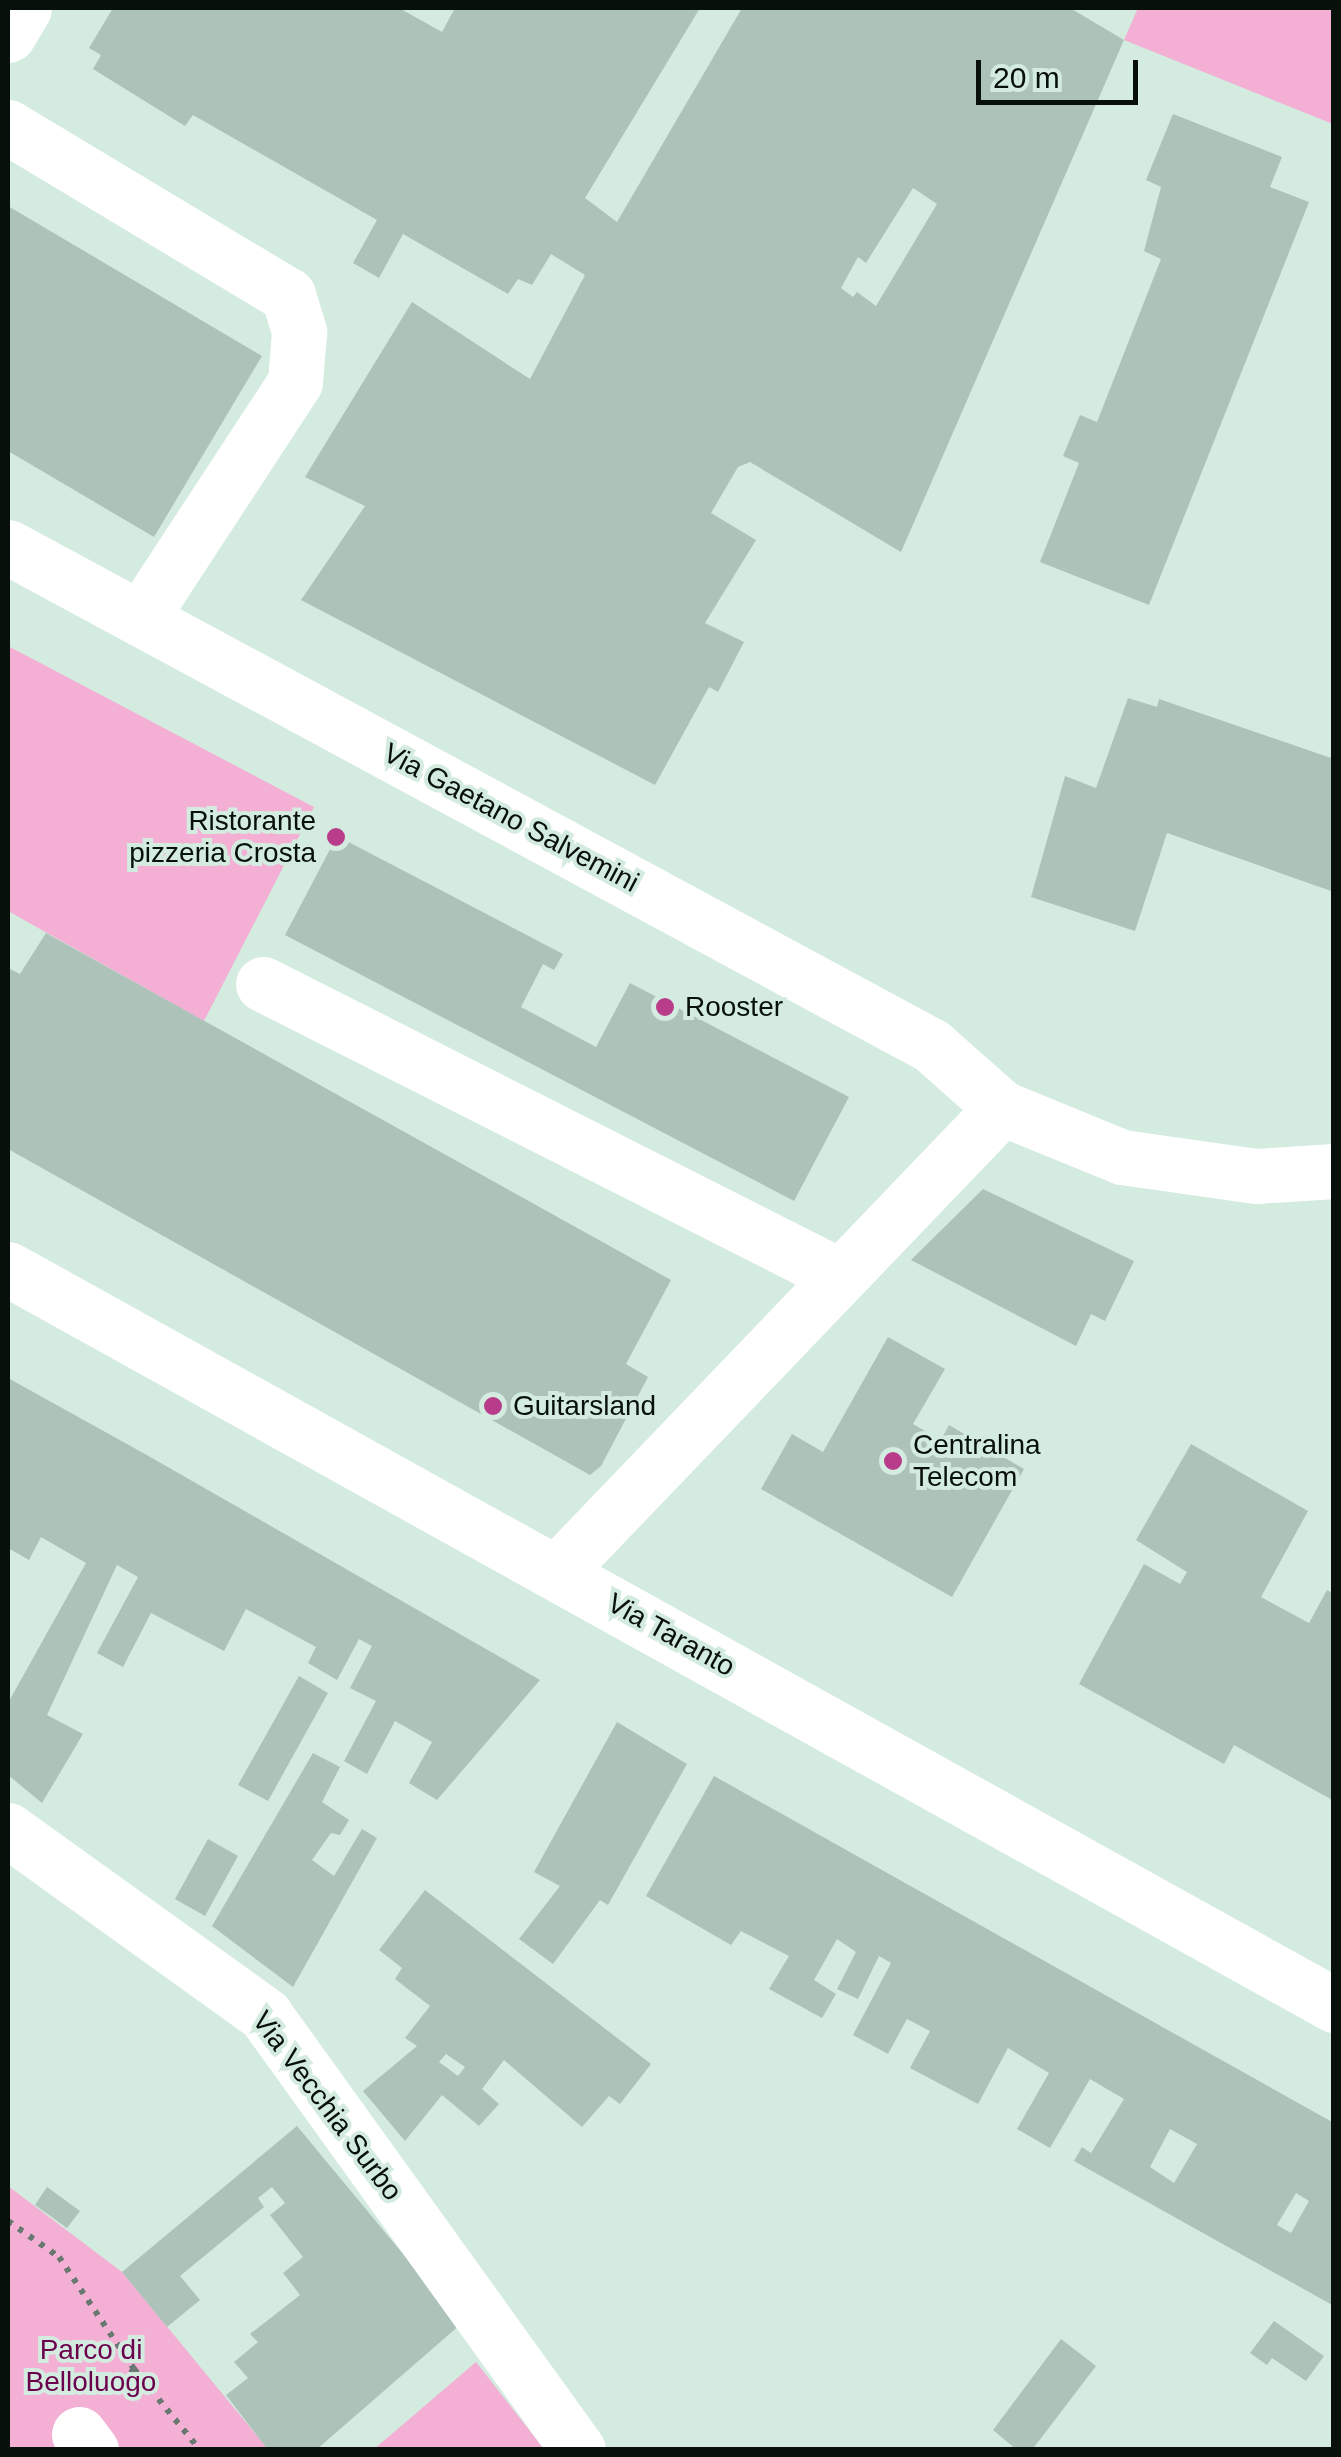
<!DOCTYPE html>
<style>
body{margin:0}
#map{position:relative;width:1341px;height:2457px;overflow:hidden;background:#d4ebe0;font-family:Arial,sans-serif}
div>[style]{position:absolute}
.green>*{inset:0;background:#f3afd4}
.building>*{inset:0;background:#adc3b9}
.path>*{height:6px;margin-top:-3px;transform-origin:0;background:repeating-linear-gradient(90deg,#697871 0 5px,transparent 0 13px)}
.minor>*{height:55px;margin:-27.5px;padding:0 27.5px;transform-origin:27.5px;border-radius:27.5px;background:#fff}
.major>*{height:55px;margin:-27.5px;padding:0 27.5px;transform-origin:27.5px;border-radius:27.5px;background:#fff}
.dots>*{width:28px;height:28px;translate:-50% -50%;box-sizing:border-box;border:5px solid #d4ebe0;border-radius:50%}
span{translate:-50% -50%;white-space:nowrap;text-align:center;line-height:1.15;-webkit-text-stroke:8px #d4ebe0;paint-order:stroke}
.street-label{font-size:28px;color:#08100c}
.poi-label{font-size:28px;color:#08100c}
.right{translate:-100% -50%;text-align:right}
.left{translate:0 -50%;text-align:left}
.park-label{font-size:28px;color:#6b004c}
.frame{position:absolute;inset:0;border:10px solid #08100c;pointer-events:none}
.scale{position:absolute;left:976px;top:60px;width:162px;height:45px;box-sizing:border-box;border:5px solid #08100c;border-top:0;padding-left:12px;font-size:30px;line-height:35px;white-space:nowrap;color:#08100c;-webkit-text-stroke:8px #d4ebe0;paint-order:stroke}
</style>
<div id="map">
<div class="green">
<div style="clip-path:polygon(1138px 8px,1333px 8px,1333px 124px,1124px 40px)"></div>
<div style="clip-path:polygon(8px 646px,314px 807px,204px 1021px,8px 911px)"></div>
<div style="clip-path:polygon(8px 2186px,122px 2272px,268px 2449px,8px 2449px)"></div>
<div style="clip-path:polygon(476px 2362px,544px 2449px,373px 2450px)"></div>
</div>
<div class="building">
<div style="clip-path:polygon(evenodd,113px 8px,399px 8px,442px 32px,455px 8px,700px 8px,585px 198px,617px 222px,742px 8px,1070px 8px,1124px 40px,901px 552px,750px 462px,738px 467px,711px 513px,756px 540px,705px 623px,744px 642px,718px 692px,709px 687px,655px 785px,301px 600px,365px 506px,305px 477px,412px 302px,530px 379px,585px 275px,551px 254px,532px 285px,518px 279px,508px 294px,403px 234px,379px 278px,353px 263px,377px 220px,193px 115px,185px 126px,93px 69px,101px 55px,89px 48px,113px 8px,913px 188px,937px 204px,876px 306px,857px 292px,853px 297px,841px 288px,858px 257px,866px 263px,913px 188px)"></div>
<div style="clip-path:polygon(1173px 114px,1282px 157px,1270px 187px,1309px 202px,1149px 605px,1040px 562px,1079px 463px,1063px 456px,1080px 415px,1097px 422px,1161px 259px,1144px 251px,1161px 187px,1146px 180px)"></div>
<div style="clip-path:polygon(8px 206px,262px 356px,154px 537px,8px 451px)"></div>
<div style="clip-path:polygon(1128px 698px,1157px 707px,1159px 699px,1334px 759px,1334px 892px,1167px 833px,1135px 931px,1031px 897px,1065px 776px,1096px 788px)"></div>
<div style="clip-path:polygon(337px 836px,563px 954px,554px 970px,543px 964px,521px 1007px,596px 1047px,630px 983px,849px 1097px,794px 1201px,285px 935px)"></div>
<div style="clip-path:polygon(46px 933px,671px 1280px,626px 1364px,648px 1377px,601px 1466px,590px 1475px,8px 1149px,8px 968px,20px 974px)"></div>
<div style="clip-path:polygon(983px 1189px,1134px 1261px,1105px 1321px,1091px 1314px,1076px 1346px,911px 1260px)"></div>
<div style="clip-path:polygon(888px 1337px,945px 1369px,913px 1424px,941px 1440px,949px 1425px,1024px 1469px,952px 1597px,761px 1489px,792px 1434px,823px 1452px)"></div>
<div style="clip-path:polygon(8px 1378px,145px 1454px,540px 1680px,437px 1800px,409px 1783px,432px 1742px,395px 1721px,367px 1774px,344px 1761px,376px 1701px,350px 1688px,372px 1646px,359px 1639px,337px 1680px,308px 1663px,316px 1647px,246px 1609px,224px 1651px,151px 1613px,123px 1667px,97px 1653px,138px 1577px,117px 1565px,47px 1715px,83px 1734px,42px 1803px,8px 1775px,8px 1703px,86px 1563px,41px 1537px,29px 1560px,8px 1548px)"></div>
<div style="clip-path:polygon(1191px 1444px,1308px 1511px,1261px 1597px,1309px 1623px,1327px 1590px,1334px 1594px,1334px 1801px,1234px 1745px,1224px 1764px,1079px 1684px,1144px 1564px,1180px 1584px,1187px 1572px,1136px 1540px)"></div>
<div style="clip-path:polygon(299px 1676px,328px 1693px,268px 1801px,238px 1785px)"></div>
<div style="clip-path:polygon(617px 1722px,687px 1764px,608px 1905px,600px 1900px,553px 1964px,519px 1939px,560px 1886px,534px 1872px)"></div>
<div style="clip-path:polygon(313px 1753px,340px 1767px,322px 1802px,349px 1820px,340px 1835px,331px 1833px,312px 1860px,334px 1876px,362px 1829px,377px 1838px,293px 1987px,212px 1926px)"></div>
<div style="clip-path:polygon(evenodd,714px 1776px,1334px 2123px,1334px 2306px,1074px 2161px,1082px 2147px,1091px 2153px,1124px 2099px,1090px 2079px,1050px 2148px,1017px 2129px,1049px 2073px,1008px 2048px,978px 2104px,910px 2068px,930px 2031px,907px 2019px,888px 2054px,853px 2035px,891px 1963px,879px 1956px,858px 1999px,837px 1989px,856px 1952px,837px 1939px,814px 1980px,836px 1994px,822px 2018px,769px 1989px,789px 1956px,741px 1931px,731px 1945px,646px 1896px,714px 1776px,1170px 2129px,1197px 2144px,1174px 2183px,1150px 2167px,1170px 2129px,714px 1776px,1296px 2193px,1309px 2201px,1291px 2233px,1277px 2225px,1296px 2193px)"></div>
<div style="clip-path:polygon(208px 1839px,238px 1856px,205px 1916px,175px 1899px)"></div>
<div style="clip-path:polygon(evenodd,425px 1890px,651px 2064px,620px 2104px,609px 2096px,582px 2127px,504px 2060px,482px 2089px,499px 2104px,479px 2126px,442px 2095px,405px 2141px,363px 2091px,417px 2046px,405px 2038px,430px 2006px,395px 1979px,402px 1968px,379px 1950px,425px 1890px,446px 2054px,465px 2067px,458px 2076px,439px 2062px,446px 2054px)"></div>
<div style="clip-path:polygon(297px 2126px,461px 2324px,316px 2450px,268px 2450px,226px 2395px,248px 2378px,234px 2362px,258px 2342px,250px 2334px,300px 2295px,283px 2273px,303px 2257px,270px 2215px,285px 2203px,272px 2187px,258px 2198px,264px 2207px,180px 2276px,200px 2300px,167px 2327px,122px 2272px)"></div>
<div style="clip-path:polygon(47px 2187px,80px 2211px,67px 2228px,35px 2205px)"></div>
<div style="clip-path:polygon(1274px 2321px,1324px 2356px,1306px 2381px,1272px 2358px,1267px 2365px,1250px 2353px)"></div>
<div style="clip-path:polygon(1061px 2339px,1096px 2366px,1032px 2450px,1017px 2450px,993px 2430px)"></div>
</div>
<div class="path">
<div style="left:8px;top:2221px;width:62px;rotate:35.2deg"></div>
<div style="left:59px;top:2257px;width:135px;rotate:56.2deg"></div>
<div style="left:134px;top:2369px;width:31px;rotate:130deg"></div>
<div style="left:134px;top:2369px;width:104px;rotate:50.8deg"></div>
</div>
<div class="minor">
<div style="left:8px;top:35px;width:31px;rotate:-59deg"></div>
<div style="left:8px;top:127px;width:327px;rotate:31deg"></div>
<div style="left:288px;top:295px;width:39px;rotate:73deg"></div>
<div style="left:299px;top:332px;width:50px;rotate:94.6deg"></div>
<div style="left:295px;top:382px;width:281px;rotate:123.2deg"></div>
<div style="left:8px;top:547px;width:1050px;rotate:28.37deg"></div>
<div style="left:932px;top:1046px;width:94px;rotate:41.5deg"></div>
<div style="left:263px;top:984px;width:647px;rotate:26.84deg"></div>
<div style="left:557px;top:1572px;width:643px;rotate:-46.2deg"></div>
<div style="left:1002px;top:1108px;width:130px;rotate:22.2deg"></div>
<div style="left:1122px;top:1157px;width:135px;rotate:8.1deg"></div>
<div style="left:1256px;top:1176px;width:78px;rotate:-3.7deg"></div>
<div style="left:8px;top:1830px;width:317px;rotate:35.7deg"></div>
<div style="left:265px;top:2015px;width:536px;rotate:54.26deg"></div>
<div style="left:79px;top:2434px;width:20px;rotate:53deg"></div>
</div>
<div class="major">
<div style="left:8px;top:1269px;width:1517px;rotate:29.03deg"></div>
</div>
<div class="dots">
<div style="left:336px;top:837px;background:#b93c8b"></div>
<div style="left:665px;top:1007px;background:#b93c8b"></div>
<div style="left:493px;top:1406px;background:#b93c8b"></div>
<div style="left:893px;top:1461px;background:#b93c8b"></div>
</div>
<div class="street-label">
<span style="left:511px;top:818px;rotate:28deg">Via Gaetano Salvemini</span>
<span style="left:671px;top:1635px;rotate:29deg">Via Taranto</span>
<span style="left:327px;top:2106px;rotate:53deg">Via Vecchia Surbo</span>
</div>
<div class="poi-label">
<span class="right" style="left:316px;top:837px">Ristorante<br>pizzeria Crosta</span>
<span class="left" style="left:685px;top:1007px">Rooster</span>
<span class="left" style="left:513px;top:1406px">Guitarsland</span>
<span class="left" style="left:913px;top:1461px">Centralina<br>Telecom</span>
</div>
<div class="park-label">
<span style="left:91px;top:2366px">Parco di<br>Belloluogo</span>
</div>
<div class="frame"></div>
<div class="scale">20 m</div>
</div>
